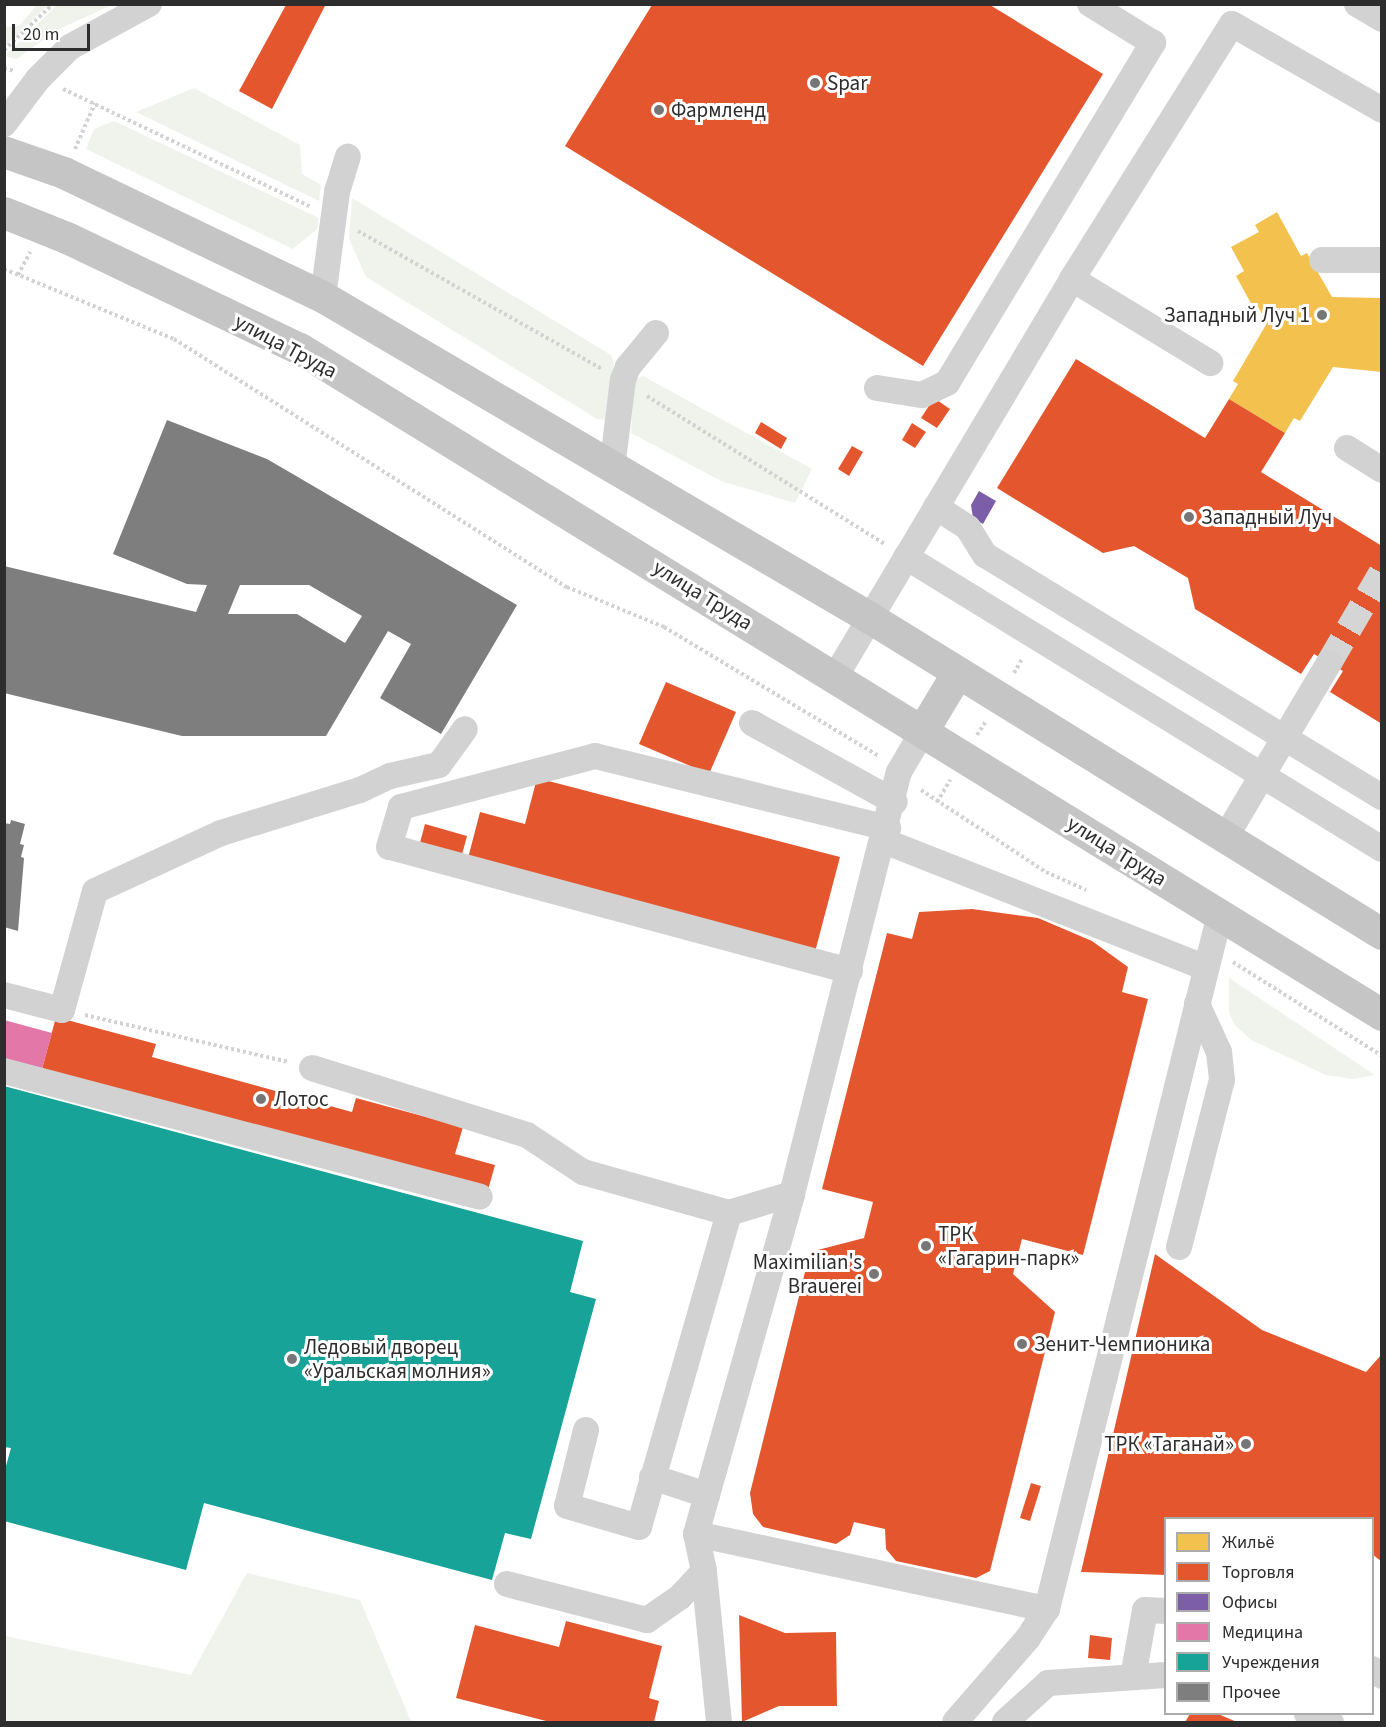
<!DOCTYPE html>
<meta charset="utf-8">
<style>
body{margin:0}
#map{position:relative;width:1386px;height:1727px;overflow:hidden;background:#fff;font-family:"Source Sans 3",sans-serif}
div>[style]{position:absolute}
.green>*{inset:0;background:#f0f3eb}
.homes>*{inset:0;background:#f2c14e}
.shops>*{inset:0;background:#e4572e}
.offices>*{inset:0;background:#7b5ea7}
.health>*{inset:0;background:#e377a8}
.public>*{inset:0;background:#17a398}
.building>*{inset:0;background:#7e7e7e}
.minor-tunnel>*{height:26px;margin-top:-13px;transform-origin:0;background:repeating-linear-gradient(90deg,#d5d5d5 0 26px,transparent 0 39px)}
.path>*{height:4px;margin-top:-2px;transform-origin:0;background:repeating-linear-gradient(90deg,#d2d2d2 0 3px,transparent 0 6px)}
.minor>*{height:26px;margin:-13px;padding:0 13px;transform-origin:13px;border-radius:13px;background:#d2d2d2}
.major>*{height:32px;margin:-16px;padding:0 16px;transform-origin:16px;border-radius:16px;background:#c5c5c5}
.dots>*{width:16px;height:16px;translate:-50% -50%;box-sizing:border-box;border:3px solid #fff;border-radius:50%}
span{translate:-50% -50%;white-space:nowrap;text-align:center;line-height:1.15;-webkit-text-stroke:6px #fff;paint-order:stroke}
.poi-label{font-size:21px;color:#2d2d2d}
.left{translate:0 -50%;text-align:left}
.right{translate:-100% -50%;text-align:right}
.street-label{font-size:21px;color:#2d2d2d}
.frame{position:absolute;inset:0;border:6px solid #2d2d2d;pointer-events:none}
.legend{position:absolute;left:1164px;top:1517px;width:210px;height:198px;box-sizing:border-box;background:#fff;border:2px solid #ababab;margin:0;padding:8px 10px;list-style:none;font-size:18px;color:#2d2d2d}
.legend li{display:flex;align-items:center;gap:12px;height:30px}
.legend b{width:30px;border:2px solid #ababab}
.scale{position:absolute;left:12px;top:24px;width:78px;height:27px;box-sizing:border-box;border:3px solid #2d2d2d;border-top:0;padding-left:8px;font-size:18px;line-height:21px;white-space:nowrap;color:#2d2d2d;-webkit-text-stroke:4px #fff;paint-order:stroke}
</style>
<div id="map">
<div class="green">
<div style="clip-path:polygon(58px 4px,112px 5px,57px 30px,17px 59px,5px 56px)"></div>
<div style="clip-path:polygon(37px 5px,48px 5px,5px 46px,5px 27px,19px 26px)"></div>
<div style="clip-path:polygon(194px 88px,300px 145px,302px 174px,321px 185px,319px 201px,136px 112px)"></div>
<div style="clip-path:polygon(114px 121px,319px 218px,317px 229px,293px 249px,86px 149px,94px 129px)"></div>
<div style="clip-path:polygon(352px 198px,611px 355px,614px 362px,606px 420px,597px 419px,366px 277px,349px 239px)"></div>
<div style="clip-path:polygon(643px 376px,812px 469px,795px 503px,721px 481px,631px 433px,634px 381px)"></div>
<div style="clip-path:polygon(1229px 978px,1375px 1075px,1352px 1079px,1326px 1075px,1251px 1040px,1235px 1025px,1229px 1013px)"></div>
<div style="clip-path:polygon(247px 1573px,360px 1600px,410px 1719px,415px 1722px,5px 1722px,5px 1636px,191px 1675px)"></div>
</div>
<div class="homes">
<div style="clip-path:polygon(1277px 212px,1301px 256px,1307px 253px,1332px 297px,1381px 298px,1382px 305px,1382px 372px,1333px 367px,1300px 421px,1294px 418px,1285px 433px,1229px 399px,1238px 384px,1233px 381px,1267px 323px,1257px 305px,1253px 307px,1236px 276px,1244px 271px,1231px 247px,1259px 232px,1255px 225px)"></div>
</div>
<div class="shops">
<div style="clip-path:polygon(326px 4px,272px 109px,239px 91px,286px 5px)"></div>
<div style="clip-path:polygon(652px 5px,990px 5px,1103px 74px,923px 366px,565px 146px)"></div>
<div style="clip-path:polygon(1076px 359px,1205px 438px,1229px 399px,1285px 433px,1261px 472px,1382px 546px,1382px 724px,1330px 692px,1343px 671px,1329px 663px,1314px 654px,1301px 674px,1195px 609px,1188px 578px,1134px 546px,1103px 553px,997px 488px)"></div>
<div style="clip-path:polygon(934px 398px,950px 409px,937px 428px,921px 418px)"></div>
<div style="clip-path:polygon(761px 422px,787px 438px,781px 449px,755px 433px)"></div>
<div style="clip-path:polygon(912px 423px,926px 432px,915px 448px,902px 440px)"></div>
<div style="clip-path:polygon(852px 446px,863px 452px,849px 476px,838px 469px)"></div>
<div style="clip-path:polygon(666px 682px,736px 712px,709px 774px,639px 744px)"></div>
<div style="clip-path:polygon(537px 778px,840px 857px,815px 952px,467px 862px,480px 812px,525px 824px)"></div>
<div style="clip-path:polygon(425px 824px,467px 836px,460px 862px,418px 850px)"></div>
<div style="clip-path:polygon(972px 909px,1038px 918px,1092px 941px,1128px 967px,1122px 992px,1148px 999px,1083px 1255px,1022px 1239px,1013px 1274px,1055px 1312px,990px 1571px,976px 1578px,896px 1561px,886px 1549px,885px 1529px,854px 1522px,850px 1535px,836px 1544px,763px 1527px,753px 1514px,750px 1493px,810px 1252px,864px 1238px,873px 1202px,822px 1189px,887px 933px,912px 939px,919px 912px)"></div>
<div style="clip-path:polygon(56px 1017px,156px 1044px,152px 1057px,352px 1112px,356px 1098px,463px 1127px,455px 1154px,495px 1165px,488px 1190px,42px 1069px)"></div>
<div style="clip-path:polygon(1155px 1254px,1262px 1330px,1366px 1372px,1382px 1354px,1382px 1562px,1372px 1554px,1372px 1518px,1166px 1518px,1166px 1575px,1081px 1572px)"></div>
<div style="clip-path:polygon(1031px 1483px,1041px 1486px,1030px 1521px,1020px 1518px)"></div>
<div style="clip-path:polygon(739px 1615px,785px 1633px,836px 1632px,837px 1706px,779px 1706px,742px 1722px)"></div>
<div style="clip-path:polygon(566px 1621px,662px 1646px,649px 1698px,659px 1701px,654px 1722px,550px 1722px,456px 1698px,475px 1625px,559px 1647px)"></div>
<div style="clip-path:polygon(1090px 1635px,1112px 1638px,1110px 1660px,1088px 1658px)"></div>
<div style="clip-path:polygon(1190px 1714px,1218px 1714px,1237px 1722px,1185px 1722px)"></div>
</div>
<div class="offices">
<div style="clip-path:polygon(979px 491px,996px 501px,983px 524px,973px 518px,971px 505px)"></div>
</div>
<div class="health">
<div style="clip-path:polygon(4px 1020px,52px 1033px,42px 1069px,4px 1059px)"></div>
</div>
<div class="public">
<div style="clip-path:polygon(4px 1086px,583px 1241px,570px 1292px,596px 1299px,531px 1539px,505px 1533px,492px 1580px,204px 1503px,186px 1570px,4px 1521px,4px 1473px,11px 1448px,4px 1447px)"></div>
</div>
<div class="building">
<div style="clip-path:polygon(evenodd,167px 420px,267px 459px,517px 605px,441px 734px,380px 698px,411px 644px,388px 631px,326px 736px,182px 736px,4px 693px,4px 566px,196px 612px,207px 585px,187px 584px,113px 554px,167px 420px,240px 585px,309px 585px,362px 616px,345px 643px,297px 614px,228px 614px,240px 585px)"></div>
<div style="clip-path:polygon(11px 820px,25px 824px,20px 844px,24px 845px,21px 857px,24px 858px,18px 931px,4px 927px,4px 823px,10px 824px)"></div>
</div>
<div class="minor-tunnel">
<div style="left:1329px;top:663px;width:105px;rotate:-59.8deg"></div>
</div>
<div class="path">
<div style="left:4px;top:50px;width:67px;rotate:-43.2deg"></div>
<div style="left:4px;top:68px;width:10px;rotate:17deg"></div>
<div style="left:63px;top:89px;width:275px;rotate:25.4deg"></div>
<div style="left:75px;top:149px;width:50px;rotate:-66.5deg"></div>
<div style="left:358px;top:231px;width:280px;rotate:29.5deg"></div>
<div style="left:4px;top:269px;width:184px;rotate:22.4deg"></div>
<div style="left:174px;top:339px;width:465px;rotate:32.3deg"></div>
<div style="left:567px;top:587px;width:105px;rotate:22.4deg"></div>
<div style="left:664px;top:627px;width:252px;rotate:31deg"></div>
<div style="left:18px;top:275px;width:26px;rotate:-62deg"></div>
<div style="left:647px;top:396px;width:280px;rotate:31.9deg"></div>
<div style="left:1014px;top:673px;width:16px;rotate:-60deg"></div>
<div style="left:977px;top:735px;width:17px;rotate:-57deg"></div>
<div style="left:921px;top:790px;width:149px;rotate:33.3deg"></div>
<div style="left:1046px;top:872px;width:44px;rotate:24.2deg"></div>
<div style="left:937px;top:802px;width:26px;rotate:-59deg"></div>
<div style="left:1233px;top:962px;width:176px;rotate:32.2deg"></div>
<div style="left:85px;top:1015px;width:208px;rotate:13deg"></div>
</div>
<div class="minor">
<div style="left:1357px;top:4px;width:29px;rotate:31deg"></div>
<div style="left:4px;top:124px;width:56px;rotate:-52.9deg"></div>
<div style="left:38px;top:79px;width:45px;rotate:-45deg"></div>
<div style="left:70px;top:47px;width:90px;rotate:-28.6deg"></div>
<div style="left:1322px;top:260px;width:60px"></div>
<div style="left:1072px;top:279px;width:162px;rotate:31.3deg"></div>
<div style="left:323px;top:297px;width:106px;rotate:-82.4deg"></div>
<div style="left:337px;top:192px;width:37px;rotate:-73deg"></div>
<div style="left:877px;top:388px;width:46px;rotate:8.8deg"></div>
<div style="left:922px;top:395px;width:28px;rotate:-26deg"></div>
<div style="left:947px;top:383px;width:398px;rotate:-58.8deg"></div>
<div style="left:1153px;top:43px;width:74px;rotate:-148.2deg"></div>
<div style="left:1347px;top:448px;width:41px;rotate:32.2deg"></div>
<div style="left:612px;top:469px;width:90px;rotate:-83deg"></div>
<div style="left:623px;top:380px;width:14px;rotate:-69deg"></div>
<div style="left:628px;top:367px;width:44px;rotate:-50.5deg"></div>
<div style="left:936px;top:507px;width:38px;rotate:33deg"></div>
<div style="left:968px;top:528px;width:32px;rotate:58deg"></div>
<div style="left:985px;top:555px;width:465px;rotate:31.4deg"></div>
<div style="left:906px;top:557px;width:558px;rotate:31.53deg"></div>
<div style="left:835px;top:677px;width:463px;rotate:-59.2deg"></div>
<div style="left:1072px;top:279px;width:301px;rotate:-57.9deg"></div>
<div style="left:1232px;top:24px;width:173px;rotate:29.8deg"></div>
<div style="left:752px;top:723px;width:163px;rotate:28.9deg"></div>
<div style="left:1225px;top:838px;width:204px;rotate:-59.3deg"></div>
<div style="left:884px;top:841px;width:346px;rotate:21.5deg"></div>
<div style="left:850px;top:971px;width:477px;rotate:-164.9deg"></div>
<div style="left:389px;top:847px;width:42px;rotate:-73.3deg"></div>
<div style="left:401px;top:807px;width:201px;rotate:-14.7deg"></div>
<div style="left:595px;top:756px;width:302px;rotate:13.8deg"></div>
<div style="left:4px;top:995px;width:60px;rotate:14.5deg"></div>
<div style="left:62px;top:1010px;width:123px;rotate:-74.5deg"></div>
<div style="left:95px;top:891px;width:139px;rotate:-24.7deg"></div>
<div style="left:221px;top:833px;width:145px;rotate:-17.2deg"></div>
<div style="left:360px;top:790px;width:33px;rotate:-25deg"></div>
<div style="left:390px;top:776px;width:50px;rotate:-12.7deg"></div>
<div style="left:439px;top:765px;width:44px;rotate:-54.2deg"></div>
<div style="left:312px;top:1068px;width:225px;rotate:17.3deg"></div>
<div style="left:527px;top:1135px;width:67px;rotate:33.5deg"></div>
<div style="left:583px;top:1172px;width:152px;rotate:15.7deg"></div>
<div style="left:729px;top:1213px;width:66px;rotate:-16.8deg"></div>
<div style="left:4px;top:1071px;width:492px;rotate:14.8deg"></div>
<div style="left:1179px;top:1247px;width:172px;rotate:-75.6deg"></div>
<div style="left:1222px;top:1080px;width:28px;rotate:-96deg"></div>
<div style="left:1219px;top:1052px;width:53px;rotate:-114.6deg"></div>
<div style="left:586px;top:1430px;width:78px;rotate:104deg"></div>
<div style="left:567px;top:1506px;width:75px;rotate:16.3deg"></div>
<div style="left:639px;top:1527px;width:327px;rotate:-74deg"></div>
<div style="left:652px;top:1477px;width:58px;rotate:18.1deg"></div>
<div style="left:696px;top:1534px;width:359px;rotate:12.1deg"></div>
<div style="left:507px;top:1584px;width:145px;rotate:14.4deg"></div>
<div style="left:647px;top:1620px;width:40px;rotate:-34.9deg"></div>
<div style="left:680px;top:1597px;width:35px;rotate:-47deg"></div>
<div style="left:1372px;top:1669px;width:12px;rotate:35deg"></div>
<div style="left:1133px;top:1677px;width:68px;rotate:-79.8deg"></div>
<div style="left:1145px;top:1610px;width:21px;rotate:3deg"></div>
<div style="left:1307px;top:1714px;width:25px;rotate:18deg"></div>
<div style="left:719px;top:1722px;width:152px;rotate:-95.7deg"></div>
<div style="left:704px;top:1571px;width:38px;rotate:-102deg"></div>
<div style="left:696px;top:1534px;width:353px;rotate:-74.2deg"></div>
<div style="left:792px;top:1194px;width:435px;rotate:-75.8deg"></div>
<div style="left:899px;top:772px;width:48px;rotate:-59.7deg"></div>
<div style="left:955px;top:1722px;width:111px;rotate:-49deg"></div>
<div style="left:1028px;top:1638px;width:35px;rotate:-57deg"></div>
<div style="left:1047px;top:1609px;width:716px;rotate:-76.02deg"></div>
<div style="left:1005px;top:1722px;width:58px;rotate:-42.2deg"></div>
<div style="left:1048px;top:1683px;width:118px;rotate:-3.9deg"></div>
</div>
<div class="major">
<div style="left:4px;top:152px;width:64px;rotate:19.3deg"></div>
<div style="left:64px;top:173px;width:287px;rotate:25.6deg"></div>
<div style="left:323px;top:297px;width:634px;rotate:30.41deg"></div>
<div style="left:870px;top:618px;width:602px;rotate:31.68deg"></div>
<div style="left:4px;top:213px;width:68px;rotate:21.6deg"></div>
<div style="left:67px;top:238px;width:258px;rotate:25.5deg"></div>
<div style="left:300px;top:349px;width:1271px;rotate:31.61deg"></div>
<div style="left:923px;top:731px;width:68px;rotate:-58.9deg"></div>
</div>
<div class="dots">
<div style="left:815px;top:83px;background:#767676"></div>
<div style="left:659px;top:110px;background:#767676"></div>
<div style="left:1322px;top:315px;background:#767676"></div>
<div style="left:1189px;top:517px;background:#767676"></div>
<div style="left:261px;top:1099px;background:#767676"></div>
<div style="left:926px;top:1246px;background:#767676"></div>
<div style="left:874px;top:1274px;background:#767676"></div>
<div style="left:1022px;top:1344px;background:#767676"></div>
<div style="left:292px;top:1359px;background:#767676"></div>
<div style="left:1246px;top:1444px;background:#767676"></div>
</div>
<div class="poi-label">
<span class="left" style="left:827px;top:83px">Spar</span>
<span class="left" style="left:671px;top:110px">Фармленд</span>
<span class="right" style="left:1310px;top:315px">Западный Луч 1</span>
<span class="left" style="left:1201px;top:517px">Западный Луч</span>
<span class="left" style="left:274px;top:1099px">Лотос</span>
<span class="left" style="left:938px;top:1246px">ТРК<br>«Гагарин-парк»</span>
<span class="right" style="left:862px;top:1274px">Maximilian's<br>Brauerei</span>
<span class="left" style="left:1034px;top:1344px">Зенит-Чемпионика</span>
<span class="left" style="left:304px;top:1359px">Ледовый дворец<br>«Уральская молния»</span>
<span class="right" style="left:1234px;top:1444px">ТРК «Таганай»</span>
</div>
<div class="street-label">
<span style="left:286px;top:346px;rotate:28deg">улица Труда</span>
<span style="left:703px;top:595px;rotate:32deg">улица Труда</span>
<span style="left:1117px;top:851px;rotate:32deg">улица Труда</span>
</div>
<div class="frame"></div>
<ul class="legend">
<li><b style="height:16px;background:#f2c14e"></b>Жильё</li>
<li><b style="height:16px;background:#e4572e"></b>Торговля</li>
<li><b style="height:16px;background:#7b5ea7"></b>Офисы</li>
<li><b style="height:16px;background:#e377a8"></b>Медицина</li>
<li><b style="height:16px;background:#17a398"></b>Учреждения</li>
<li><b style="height:16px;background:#7e7e7e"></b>Прочее</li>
</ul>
<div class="scale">20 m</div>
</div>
